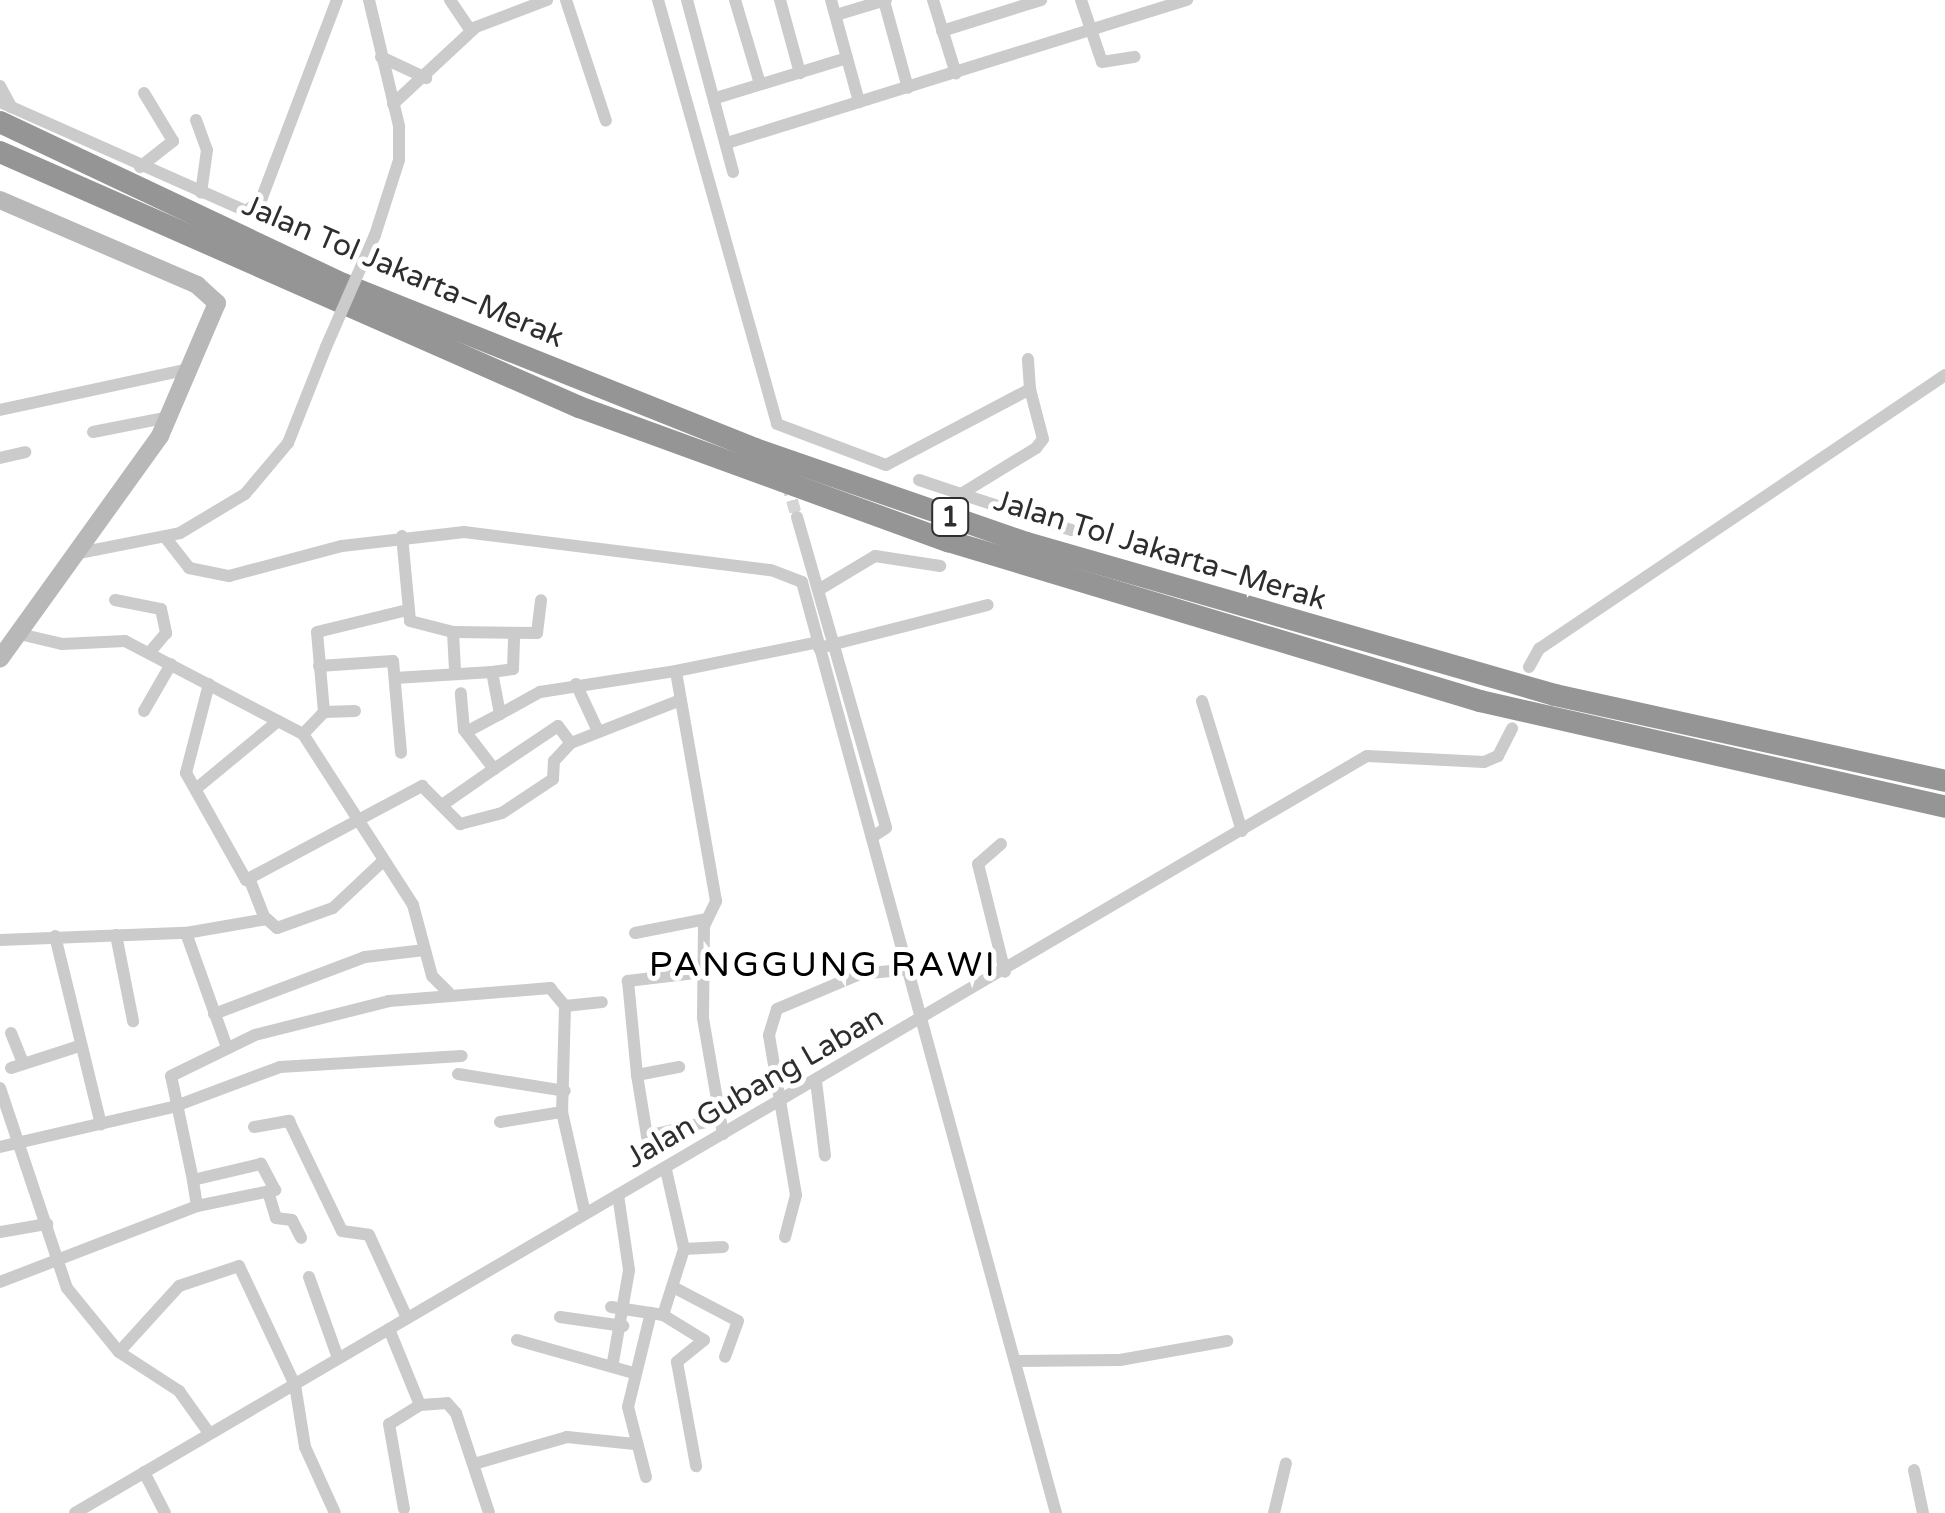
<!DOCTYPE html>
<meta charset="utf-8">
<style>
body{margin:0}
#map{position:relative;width:1945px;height:1513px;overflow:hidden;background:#fff;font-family:"Varela Round",sans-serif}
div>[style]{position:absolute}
.street-tunnel>*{height:12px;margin-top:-6px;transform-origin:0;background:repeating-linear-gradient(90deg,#d5d5d5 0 12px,transparent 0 18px)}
.street>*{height:12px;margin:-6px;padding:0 6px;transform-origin:6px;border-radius:6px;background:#cbcbcb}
.secondary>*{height:18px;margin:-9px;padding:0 9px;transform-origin:9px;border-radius:9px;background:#b8b8b8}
.highway>*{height:22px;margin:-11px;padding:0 11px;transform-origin:11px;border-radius:11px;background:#959595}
.street-bridge>*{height:12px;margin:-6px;padding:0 6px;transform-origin:6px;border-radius:6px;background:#cbcbcb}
span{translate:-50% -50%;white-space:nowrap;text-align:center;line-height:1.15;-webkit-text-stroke:10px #fff;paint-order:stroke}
.shield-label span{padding:2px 8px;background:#fff;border:2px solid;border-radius:8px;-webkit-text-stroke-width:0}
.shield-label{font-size:28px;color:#2e2e2e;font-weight:700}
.street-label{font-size:30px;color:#2e2e2e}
.quarter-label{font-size:35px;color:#000;letter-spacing:2.5px}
</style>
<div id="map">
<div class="street-tunnel">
<div style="left:787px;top:483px;width:35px;rotate:74deg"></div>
</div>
<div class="street">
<div style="left:369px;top:0;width:130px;rotate:76.6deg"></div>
<div style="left:399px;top:126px;width:34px;rotate:90deg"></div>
<div style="left:399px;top:160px;width:79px;rotate:107.7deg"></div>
<div style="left:450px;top:0;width:37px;rotate:56deg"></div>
<div style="left:566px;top:0;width:127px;rotate:71.7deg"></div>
<div style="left:658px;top:0;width:440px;rotate:74.3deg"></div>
<div style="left:777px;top:424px;width:116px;rotate:20.6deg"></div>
<div style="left:886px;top:465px;width:163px;rotate:-27.8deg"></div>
<div style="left:1030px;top:389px;width:30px;rotate:-94deg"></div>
<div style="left:687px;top:0;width:178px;rotate:75deg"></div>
<div style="left:735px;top:0;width:88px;rotate:73.4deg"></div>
<div style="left:780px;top:0;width:76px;rotate:74.7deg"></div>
<div style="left:831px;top:0;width:106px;rotate:74.6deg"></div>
<div style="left:933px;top:0;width:77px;rotate:72.7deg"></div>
<div style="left:1081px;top:0;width:65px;rotate:71.3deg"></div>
<div style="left:1102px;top:62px;width:33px;rotate:-9deg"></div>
<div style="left:884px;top:1px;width:90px;rotate:74.6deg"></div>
<div style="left:836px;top:15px;width:52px;rotate:-16.7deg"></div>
<div style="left:942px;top:31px;width:104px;rotate:-17.4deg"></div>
<div style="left:381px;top:57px;width:50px;rotate:25deg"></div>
<div style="left:0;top:86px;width:24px;rotate:62deg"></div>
<div style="left:716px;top:98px;width:137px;rotate:-17deg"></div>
<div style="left:0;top:102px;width:269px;rotate:23.9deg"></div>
<div style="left:246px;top:211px;width:19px;rotate:-36deg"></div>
<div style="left:261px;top:200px;width:214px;rotate:-69.2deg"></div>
<div style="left:393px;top:104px;width:113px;rotate:-42.9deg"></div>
<div style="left:476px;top:27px;width:76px;rotate:-20.8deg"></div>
<div style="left:196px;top:120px;width:32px;rotate:70deg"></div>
<div style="left:207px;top:150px;width:43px;rotate:97.9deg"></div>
<div style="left:727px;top:143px;width:482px;rotate:-17.3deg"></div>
<div style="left:140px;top:167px;width:42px;rotate:-38.2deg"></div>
<div style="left:173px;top:141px;width:56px;rotate:-121.1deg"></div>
<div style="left:0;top:410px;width:193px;rotate:-12.2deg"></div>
<div style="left:93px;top:432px;width:77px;rotate:-11.2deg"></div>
<div style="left:0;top:458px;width:26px;rotate:-13deg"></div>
<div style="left:919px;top:480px;width:44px;rotate:18.4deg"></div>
<div style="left:961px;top:494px;width:88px;rotate:-31.5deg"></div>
<div style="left:1036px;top:448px;width:11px;rotate:-52deg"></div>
<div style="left:1043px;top:439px;width:52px;rotate:-104.6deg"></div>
<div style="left:961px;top:494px;width:116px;rotate:18.1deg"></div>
<div style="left:797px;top:517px;width:323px;rotate:74deg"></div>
<div style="left:886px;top:828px;width:17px;rotate:147deg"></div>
<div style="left:402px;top:536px;width:85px;rotate:84.6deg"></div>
<div style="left:410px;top:621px;width:44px;rotate:14.3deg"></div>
<div style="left:453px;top:632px;width:39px;rotate:87deg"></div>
<div style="left:165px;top:537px;width:39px;rotate:52deg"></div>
<div style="left:189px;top:568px;width:41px;rotate:11.3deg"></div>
<div style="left:229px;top:576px;width:117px;rotate:-14.9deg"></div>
<div style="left:342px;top:546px;width:123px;rotate:-6.5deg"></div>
<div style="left:464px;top:532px;width:309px;rotate:7.1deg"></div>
<div style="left:771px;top:570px;width:33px;rotate:21deg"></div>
<div style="left:802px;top:582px;width:965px;rotate:74.74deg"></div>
<div style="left:74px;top:554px;width:108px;rotate:-11.2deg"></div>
<div style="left:180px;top:533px;width:76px;rotate:-31deg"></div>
<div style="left:245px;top:494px;width:67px;rotate:-49.9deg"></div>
<div style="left:288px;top:443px;width:103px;rotate:-68.4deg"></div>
<div style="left:820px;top:589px;width:64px;rotate:-31deg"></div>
<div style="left:875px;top:556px;width:66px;rotate:8.7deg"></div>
<div style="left:115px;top:600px;width:47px;rotate:11.1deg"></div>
<div style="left:161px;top:609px;width:25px;rotate:78deg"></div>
<div style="left:166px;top:633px;width:25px;rotate:130deg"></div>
<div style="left:453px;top:632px;width:84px;rotate:0.7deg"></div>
<div style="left:537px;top:633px;width:33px;rotate:-83deg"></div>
<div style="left:15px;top:633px;width:48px;rotate:13.2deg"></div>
<div style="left:62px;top:644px;width:63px;rotate:-2.7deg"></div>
<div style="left:125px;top:641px;width:201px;rotate:27.6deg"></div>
<div style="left:303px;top:734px;width:203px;rotate:57.2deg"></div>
<div style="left:413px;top:905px;width:73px;rotate:75deg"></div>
<div style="left:432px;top:976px;width:23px;rotate:45deg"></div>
<div style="left:819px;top:648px;width:174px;rotate:-14.3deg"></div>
<div style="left:319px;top:666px;width:74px;rotate:-3.9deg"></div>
<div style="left:393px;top:661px;width:92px;rotate:85deg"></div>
<div style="left:1529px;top:667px;width:21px;rotate:-61deg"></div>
<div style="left:1539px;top:649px;width:490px;rotate:-34deg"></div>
<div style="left:492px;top:672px;width:21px;rotate:-8deg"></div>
<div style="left:513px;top:669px;width:36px;rotate:-88deg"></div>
<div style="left:395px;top:678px;width:97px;rotate:-3.5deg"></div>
<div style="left:492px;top:672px;width:43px;rotate:79.2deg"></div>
<div style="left:500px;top:714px;width:38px;rotate:152deg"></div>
<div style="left:209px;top:684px;width:92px;rotate:104.5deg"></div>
<div style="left:186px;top:773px;width:123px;rotate:60.7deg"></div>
<div style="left:246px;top:880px;width:200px;rotate:-28.1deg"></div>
<div style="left:422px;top:786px;width:54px;rotate:45deg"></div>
<div style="left:460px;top:824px;width:43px;rotate:-14.7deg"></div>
<div style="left:502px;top:813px;width:61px;rotate:-33.7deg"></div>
<div style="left:553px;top:779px;width:18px;rotate:-87deg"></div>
<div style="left:554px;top:761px;width:25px;rotate:-47deg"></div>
<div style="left:571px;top:743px;width:118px;rotate:-21.4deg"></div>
<div style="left:576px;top:684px;width:52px;rotate:64.9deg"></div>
<div style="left:1202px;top:701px;width:136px;rotate:72.9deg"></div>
<div style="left:144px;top:711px;width:54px;rotate:-60.1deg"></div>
<div style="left:324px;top:712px;width:31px;rotate:-2deg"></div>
<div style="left:500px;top:714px;width:46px;rotate:-28.8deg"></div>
<div style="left:540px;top:692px;width:138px;rotate:-8.8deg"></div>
<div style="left:303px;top:734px;width:30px;rotate:-46deg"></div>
<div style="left:324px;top:712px;width:80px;rotate:-95deg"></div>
<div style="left:317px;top:632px;width:93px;rotate:-13.7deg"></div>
<div style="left:494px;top:769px;width:77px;rotate:-33.9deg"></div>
<div style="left:558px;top:726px;width:21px;rotate:53deg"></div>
<div style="left:197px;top:788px;width:105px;rotate:-39.6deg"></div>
<div style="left:445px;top:803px;width:60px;rotate:-34.8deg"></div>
<div style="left:494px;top:769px;width:49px;rotate:-127.6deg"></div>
<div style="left:464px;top:730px;width:37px;rotate:-95deg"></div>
<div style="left:1001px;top:844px;width:30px;rotate:139deg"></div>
<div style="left:978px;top:864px;width:111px;rotate:76deg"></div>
<div style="left:249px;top:878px;width:44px;rotate:68.7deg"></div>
<div style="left:186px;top:933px;width:119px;rotate:70.3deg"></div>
<div style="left:635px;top:933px;width:72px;rotate:-11.2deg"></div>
<div style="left:116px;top:935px;width:88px;rotate:78.8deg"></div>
<div style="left:55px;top:936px;width:194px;rotate:76.3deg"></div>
<div style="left:0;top:940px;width:186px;rotate:-2.2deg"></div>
<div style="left:186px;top:933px;width:82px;rotate:-9.8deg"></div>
<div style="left:267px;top:919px;width:13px;rotate:42deg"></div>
<div style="left:277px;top:928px;width:59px;rotate:-19.7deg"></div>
<div style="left:333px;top:908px;width:67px;rotate:-43.2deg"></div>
<div style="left:703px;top:972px;width:76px;rotate:173.2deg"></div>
<div style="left:628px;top:981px;width:94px;rotate:84.5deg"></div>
<div style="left:637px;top:1075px;width:62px;rotate:80.7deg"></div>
<div style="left:647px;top:1136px;width:74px;rotate:-13.3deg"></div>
<div style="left:565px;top:1006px;width:37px;rotate:-6deg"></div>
<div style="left:214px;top:1014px;width:161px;rotate:-20.7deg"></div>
<div style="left:365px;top:957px;width:60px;rotate:-6.7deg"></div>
<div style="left:11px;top:1033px;width:32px;rotate:68deg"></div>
<div style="left:11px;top:1068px;width:71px;rotate:-17.9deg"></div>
<div style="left:458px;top:1074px;width:108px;rotate:9deg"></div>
<div style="left:637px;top:1075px;width:43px;rotate:-10.8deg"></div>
<div style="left:816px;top:1081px;width:75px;rotate:83.1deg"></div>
<div style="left:0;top:1088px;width:211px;rotate:71.5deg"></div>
<div style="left:67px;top:1288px;width:82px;rotate:50.9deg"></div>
<div style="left:119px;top:1352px;width:72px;rotate:33deg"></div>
<div style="left:179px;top:1391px;width:52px;rotate:54.5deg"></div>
<div style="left:500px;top:1122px;width:63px;rotate:-9.2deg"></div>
<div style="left:254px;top:1127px;width:36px;rotate:-10deg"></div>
<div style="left:289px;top:1121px;width:122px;rotate:64.3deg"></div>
<div style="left:342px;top:1231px;width:27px;rotate:8deg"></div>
<div style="left:369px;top:1235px;width:91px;rotate:65.4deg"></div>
<div style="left:723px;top:1134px;width:118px;rotate:-99.8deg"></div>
<div style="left:703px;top:1018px;width:92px;rotate:-89.4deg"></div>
<div style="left:704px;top:926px;width:28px;rotate:-64deg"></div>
<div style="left:716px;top:901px;width:233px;rotate:-99.9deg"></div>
<div style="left:676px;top:671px;width:145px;rotate:-11.5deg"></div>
<div style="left:0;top:1147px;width:178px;rotate:-13deg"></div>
<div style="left:173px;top:1107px;width:114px;rotate:-20.5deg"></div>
<div style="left:280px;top:1067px;width:182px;rotate:-3.5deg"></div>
<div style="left:269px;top:1195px;width:24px;rotate:73deg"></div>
<div style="left:276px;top:1218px;width:16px;rotate:7deg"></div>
<div style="left:292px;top:1220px;width:20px;rotate:63deg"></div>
<div style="left:197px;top:1206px;width:80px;rotate:-11.6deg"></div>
<div style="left:275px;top:1190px;width:30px;rotate:-118deg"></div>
<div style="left:261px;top:1164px;width:70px;rotate:166.8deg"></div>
<div style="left:193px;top:1180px;width:106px;rotate:-101.9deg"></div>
<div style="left:171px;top:1076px;width:93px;rotate:-26deg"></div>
<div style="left:255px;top:1035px;width:138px;rotate:-14.2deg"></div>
<div style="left:389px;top:1001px;width:162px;rotate:-4.6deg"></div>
<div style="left:550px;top:988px;width:23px;rotate:50deg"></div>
<div style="left:565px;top:1006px;width:106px;rotate:91.6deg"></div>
<div style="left:562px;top:1112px;width:104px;rotate:77.2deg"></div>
<div style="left:0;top:1232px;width:48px;rotate:-9.7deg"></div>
<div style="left:785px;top:1237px;width:43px;rotate:-75.3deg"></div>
<div style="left:796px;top:1195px;width:162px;rotate:-99.6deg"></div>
<div style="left:769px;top:1035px;width:27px;rotate:-73deg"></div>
<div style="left:777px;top:1009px;width:90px;rotate:-22.9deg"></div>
<div style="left:860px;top:974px;width:51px;rotate:-5.6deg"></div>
<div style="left:684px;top:1249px;width:39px;rotate:-3deg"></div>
<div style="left:309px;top:1277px;width:86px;rotate:70.3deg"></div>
<div style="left:0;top:1282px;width:211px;rotate:-21.1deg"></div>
<div style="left:197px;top:1206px;width:26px;rotate:-99deg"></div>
<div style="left:673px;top:1287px;width:73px;rotate:27.6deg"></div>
<div style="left:738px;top:1321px;width:38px;rotate:110deg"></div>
<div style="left:611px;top:1307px;width:53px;rotate:8.7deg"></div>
<div style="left:663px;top:1315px;width:48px;rotate:31.4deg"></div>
<div style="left:704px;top:1340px;width:35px;rotate:141deg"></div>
<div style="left:677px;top:1362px;width:106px;rotate:79.6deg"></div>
<div style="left:663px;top:1315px;width:69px;rotate:-72.3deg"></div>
<div style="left:684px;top:1249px;width:81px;rotate:-102.8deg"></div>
<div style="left:560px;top:1317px;width:64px;rotate:8.1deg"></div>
<div style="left:389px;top:1329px;width:82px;rotate:67.8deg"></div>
<div style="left:420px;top:1405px;width:36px;rotate:148deg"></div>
<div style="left:389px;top:1424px;width:86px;rotate:80deg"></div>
<div style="left:517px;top:1340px;width:122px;rotate:15.8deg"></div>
<div style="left:119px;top:1352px;width:89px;rotate:-47.7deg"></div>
<div style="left:179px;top:1286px;width:63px;rotate:-18.4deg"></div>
<div style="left:239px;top:1266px;width:132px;rotate:64.8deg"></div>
<div style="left:295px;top:1385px;width:63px;rotate:80.8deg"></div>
<div style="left:305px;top:1447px;width:72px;rotate:65.6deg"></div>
<div style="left:1015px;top:1361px;width:105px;rotate:-0.5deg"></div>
<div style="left:1120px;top:1360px;width:109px;rotate:-10.1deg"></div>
<div style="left:613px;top:1362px;width:93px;rotate:-80.1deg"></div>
<div style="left:629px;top:1270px;width:76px;rotate:-98.3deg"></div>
<div style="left:420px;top:1405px;width:27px;rotate:-4deg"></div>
<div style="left:447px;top:1403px;width:13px;rotate:48deg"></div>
<div style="left:456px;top:1413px;width:105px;rotate:71.7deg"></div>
<div style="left:474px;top:1464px;width:97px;rotate:-16.2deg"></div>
<div style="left:567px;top:1437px;width:68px;rotate:5.9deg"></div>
<div style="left:1914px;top:1470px;width:44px;rotate:78.2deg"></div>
<div style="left:144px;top:1472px;width:46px;rotate:62.9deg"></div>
<div style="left:646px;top:1477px;width:72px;rotate:-104.4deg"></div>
<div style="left:628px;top:1407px;width:97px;rotate:-76.3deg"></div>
<div style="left:75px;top:1513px;width:1497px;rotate:-30.37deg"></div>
<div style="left:1367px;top:756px;width:117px;rotate:2.9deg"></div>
<div style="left:1484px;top:762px;width:15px;rotate:-23deg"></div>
<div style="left:1498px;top:756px;width:31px;rotate:-63deg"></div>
<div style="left:1274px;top:1513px;width:51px;rotate:-76.5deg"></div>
</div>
<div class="secondary">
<div style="left:0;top:200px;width:215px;rotate:23.3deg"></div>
<div style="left:197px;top:285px;width:27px;rotate:42deg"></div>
<div style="left:217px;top:303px;width:145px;rotate:113.2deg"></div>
<div style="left:160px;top:436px;width:274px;rotate:125.7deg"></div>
</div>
<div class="highway">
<div style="left:0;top:122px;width:379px;rotate:25.3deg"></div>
<div style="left:343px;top:284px;width:444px;rotate:21.8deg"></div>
<div style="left:755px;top:449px;width:288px;rotate:19.1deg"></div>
<div style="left:1027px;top:543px;width:549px;rotate:16.06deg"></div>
<div style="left:1555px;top:695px;width:399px;rotate:12.4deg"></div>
<div style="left:0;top:152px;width:633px;rotate:23.77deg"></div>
<div style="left:579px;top:407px;width:393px;rotate:20deg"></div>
<div style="left:948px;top:541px;width:556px;rotate:16.74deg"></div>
<div style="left:1480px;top:701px;width:477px;rotate:12.8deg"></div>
</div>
<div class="street-bridge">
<div style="left:326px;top:347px;width:122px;rotate:-66.4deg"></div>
</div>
<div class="shield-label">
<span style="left:950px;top:517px">1</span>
</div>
<div class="street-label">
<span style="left:403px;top:272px;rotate:23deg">Jalan Tol Jakarta–Merak</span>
<span style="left:1160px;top:551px;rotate:17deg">Jalan Tol Jakarta–Merak</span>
<span style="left:755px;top:1088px;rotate:-30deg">Jalan Gubang Laban</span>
</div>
<div class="quarter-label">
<span style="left:823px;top:965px">PANGGUNG RAWI</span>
</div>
</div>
